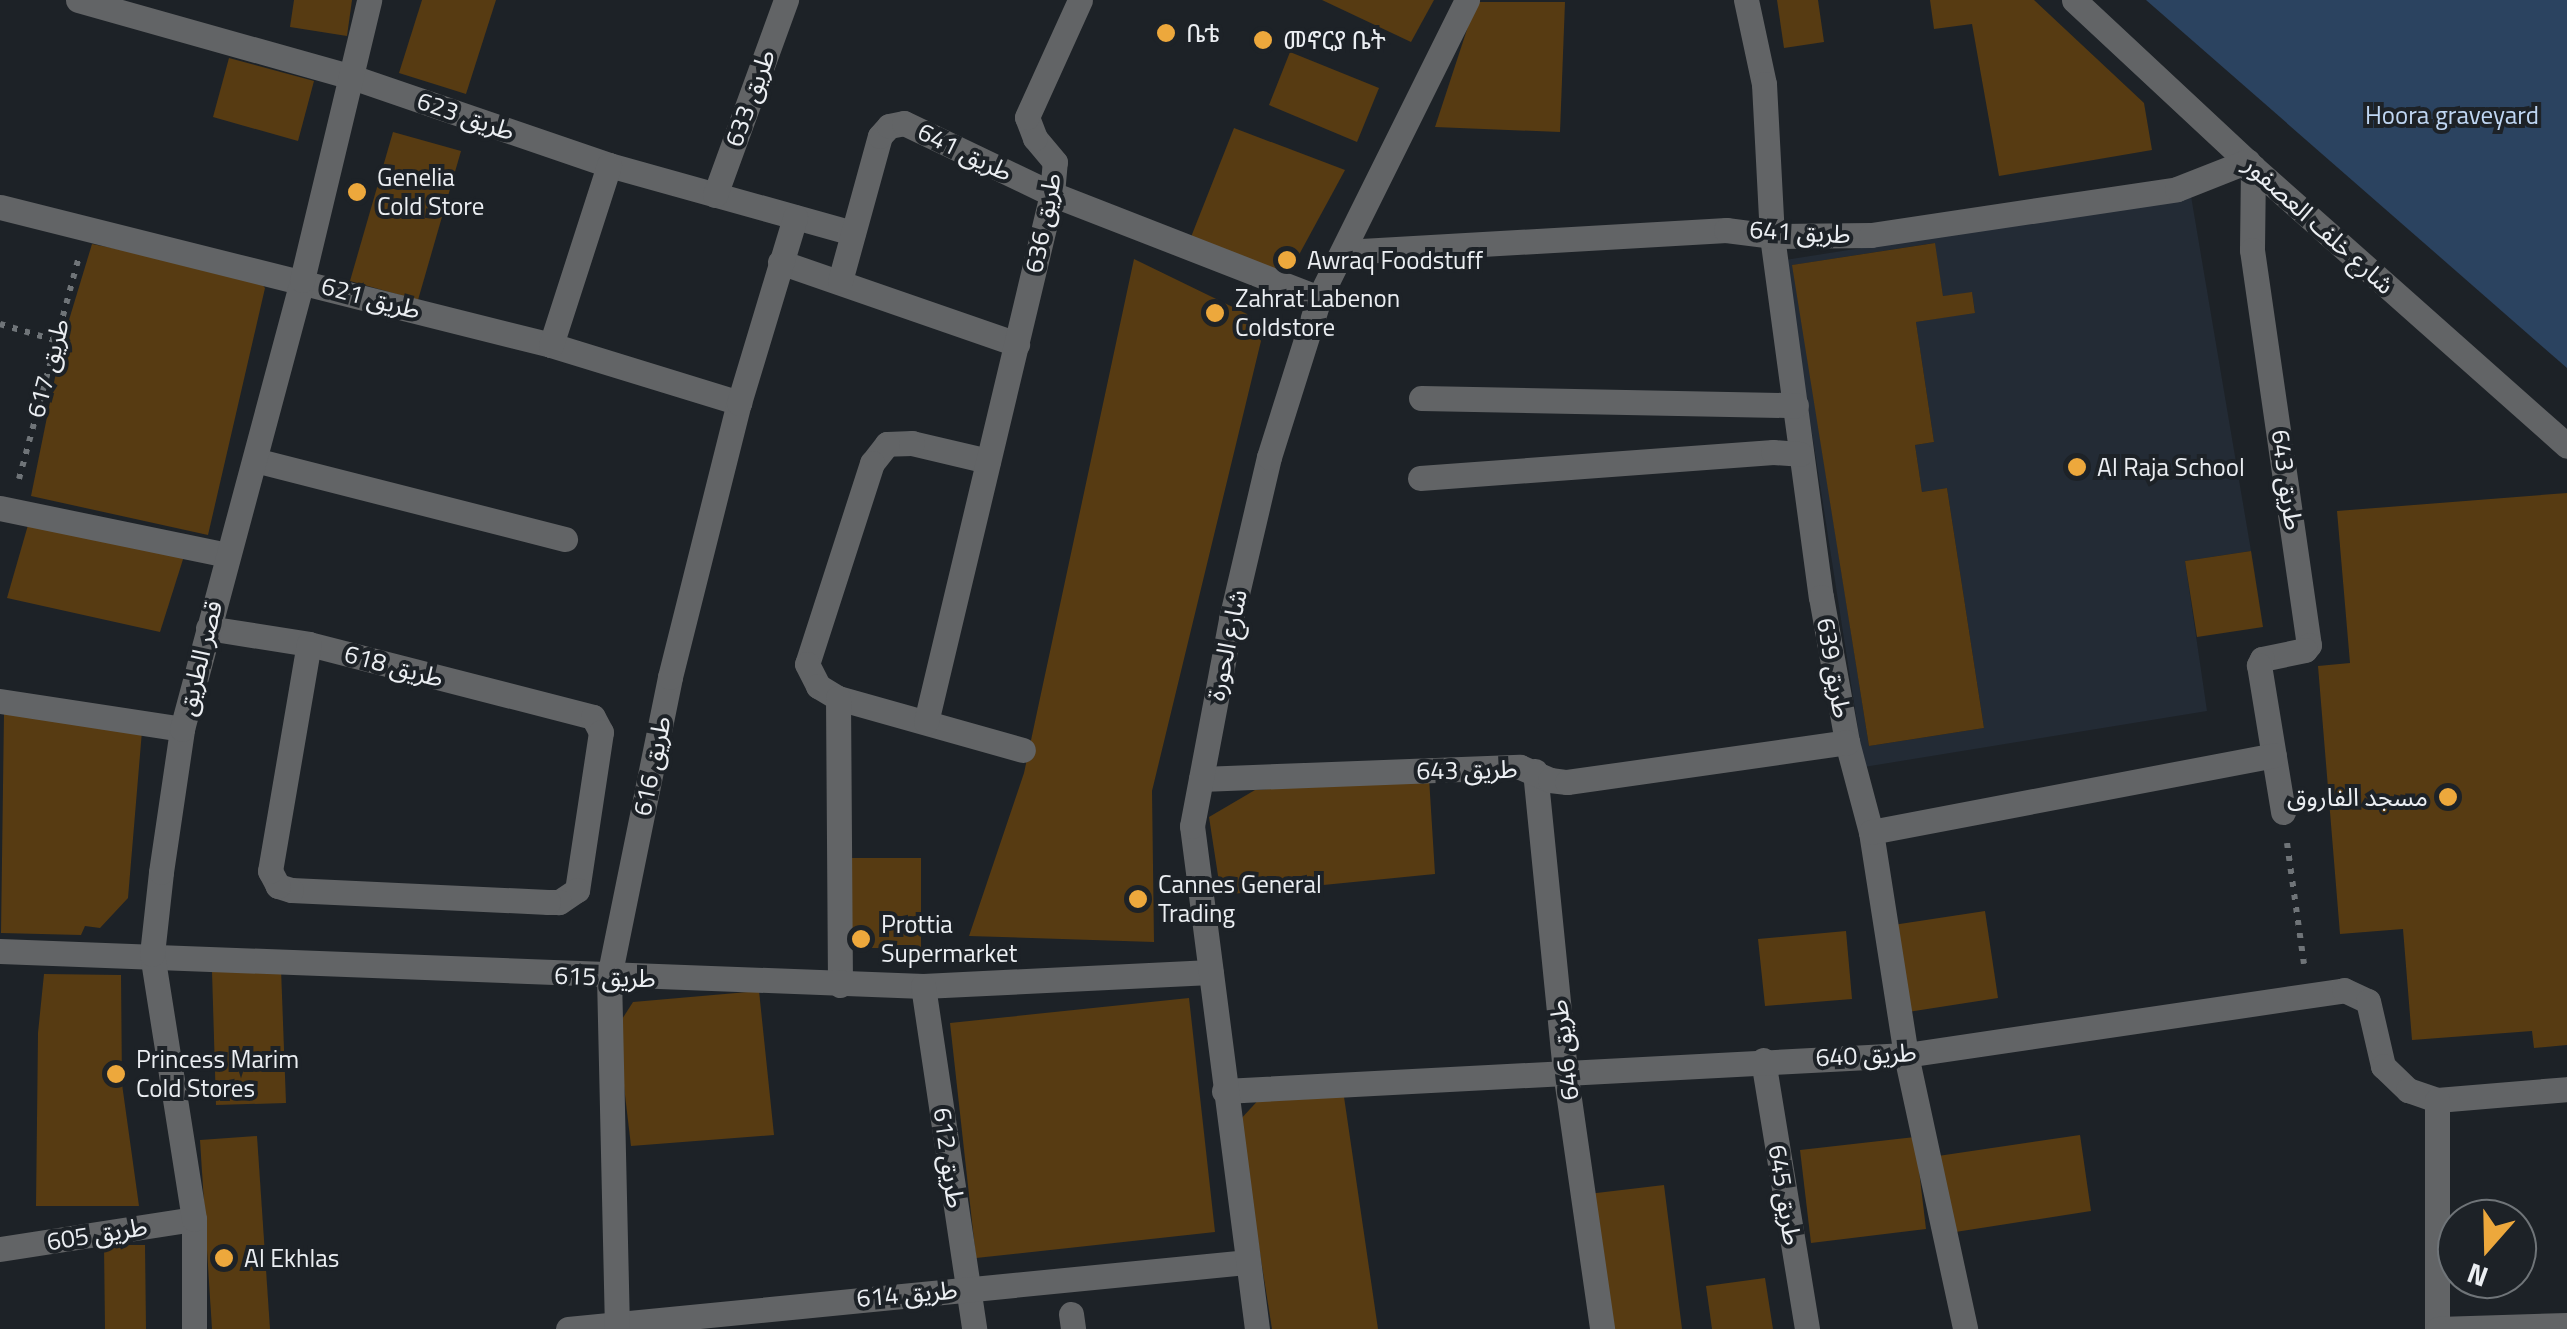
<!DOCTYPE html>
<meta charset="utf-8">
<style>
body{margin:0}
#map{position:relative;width:2567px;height:1329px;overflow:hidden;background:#1d2227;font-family:"Titillium Web","Noto Sans Arabic","Noto Sans Ethiopic",sans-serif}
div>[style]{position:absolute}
.built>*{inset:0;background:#232b35}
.green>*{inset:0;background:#2b4360}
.building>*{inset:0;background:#573b12}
.path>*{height:6px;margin-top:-3px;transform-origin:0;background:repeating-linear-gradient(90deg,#6f7478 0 5px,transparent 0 13px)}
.minor>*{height:25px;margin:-12.5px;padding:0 12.5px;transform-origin:12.5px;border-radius:12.5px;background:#626466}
.dots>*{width:28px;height:28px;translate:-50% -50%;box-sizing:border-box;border:5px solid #1d2227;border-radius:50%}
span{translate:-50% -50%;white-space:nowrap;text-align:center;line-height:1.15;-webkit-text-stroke:8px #1d2227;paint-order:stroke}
.poi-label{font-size:25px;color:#ebeef2}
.left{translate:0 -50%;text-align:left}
.right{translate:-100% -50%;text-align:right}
.street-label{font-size:25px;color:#ebeef2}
.park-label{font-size:25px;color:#c0d7f3}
.north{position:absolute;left:2437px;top:1199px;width:100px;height:100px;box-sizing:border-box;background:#1d2227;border:2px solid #6f7478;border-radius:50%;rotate:200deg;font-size:28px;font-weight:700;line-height:40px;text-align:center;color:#ebeef2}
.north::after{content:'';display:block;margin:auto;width:35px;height:45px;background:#eda83c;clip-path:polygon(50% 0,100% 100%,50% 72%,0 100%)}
</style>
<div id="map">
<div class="built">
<div style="clip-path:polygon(evenodd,2191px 196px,2251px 551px,2185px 561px,2207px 711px,1864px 767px,1785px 260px,2191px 196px,1934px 243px,1943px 296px,1972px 293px,1975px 312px,1916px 322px,1934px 442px,1915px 445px,1922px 492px,1947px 488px,1984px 728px,1869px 746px,1793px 265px,1934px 243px)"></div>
</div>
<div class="green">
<div style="clip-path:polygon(2146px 0,2567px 0,2567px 368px)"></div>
</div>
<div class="building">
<div style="clip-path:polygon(294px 0,352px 0,347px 36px,290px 27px)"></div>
<div style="clip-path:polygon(422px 0,496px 0,466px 94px,399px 73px)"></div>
<div style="clip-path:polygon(1322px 0,1434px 0,1411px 42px)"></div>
<div style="clip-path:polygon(1777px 0,1818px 0,1824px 42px,1784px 48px)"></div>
<div style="clip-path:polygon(1930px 0,2034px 0,2144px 103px,2152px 150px,1999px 176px,1972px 24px,1934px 29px)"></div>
<div style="clip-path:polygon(1476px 2px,1565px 2px,1560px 132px,1435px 127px)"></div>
<div style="clip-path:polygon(1290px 52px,1379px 88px,1357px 142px,1269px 105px)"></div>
<div style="clip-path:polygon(229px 58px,314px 81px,298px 141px,213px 117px)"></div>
<div style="clip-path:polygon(1234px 128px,1345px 170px,1288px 275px,1191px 237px)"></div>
<div style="clip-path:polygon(393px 132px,461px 151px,418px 300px,350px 281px)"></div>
<div style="clip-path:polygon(1935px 243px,1943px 296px,1972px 292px,1975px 313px,1916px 322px,1934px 442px,1915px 445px,1922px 492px,1947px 488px,1984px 728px,1869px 746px,1792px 265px)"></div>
<div style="clip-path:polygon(92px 244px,255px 276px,265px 288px,208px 535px,31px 496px,62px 343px)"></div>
<div style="clip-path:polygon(1134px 259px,1247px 314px,1261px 341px,1152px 791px,1154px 942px,969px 936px,1024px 773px)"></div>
<div style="clip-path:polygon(2567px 493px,2567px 1045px,2534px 1048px,2532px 1031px,2412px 1040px,2403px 929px,2340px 934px,2318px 666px,2350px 663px,2337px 511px)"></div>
<div style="clip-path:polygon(28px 525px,185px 553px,160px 632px,7px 598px)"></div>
<div style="clip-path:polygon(2251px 551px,2263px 627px,2197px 637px,2185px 561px)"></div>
<div style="clip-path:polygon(4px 713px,142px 731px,128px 898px,100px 928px,85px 926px,81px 935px,1px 933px)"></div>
<div style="clip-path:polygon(1429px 778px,1435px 874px,1221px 895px,1209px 817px,1255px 790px)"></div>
<div style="clip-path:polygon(850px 858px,921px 858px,921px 948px,850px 948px)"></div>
<div style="clip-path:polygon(1985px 911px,1998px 998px,1908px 1012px,1893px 925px)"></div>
<div style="clip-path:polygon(1846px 931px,1852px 999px,1765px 1006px,1758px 939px)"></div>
<div style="clip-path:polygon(281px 969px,286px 1103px,216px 1105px,212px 971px)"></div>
<div style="clip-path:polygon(44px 974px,121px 975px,122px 1084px,139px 1206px,36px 1206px,38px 1033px)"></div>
<div style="clip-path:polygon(759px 991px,774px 1135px,631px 1146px,617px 1027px,633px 1002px)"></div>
<div style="clip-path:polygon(1189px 998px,1215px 1232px,976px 1258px,950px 1023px)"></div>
<div style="clip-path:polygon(1343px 1090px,1378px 1329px,1272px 1329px,1239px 1121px,1263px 1095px)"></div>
<div style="clip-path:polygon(2080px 1135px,2091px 1211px,1949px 1233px,1938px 1156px)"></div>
<div style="clip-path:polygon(257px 1136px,270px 1329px,212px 1329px,200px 1140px)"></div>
<div style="clip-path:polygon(1915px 1137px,1926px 1229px,1811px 1243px,1800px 1150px)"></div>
<div style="clip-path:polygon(1664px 1185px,1682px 1329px,1605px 1329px,1588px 1194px)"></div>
<div style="clip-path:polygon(104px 1245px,145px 1245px,146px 1329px,105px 1329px)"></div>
<div style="clip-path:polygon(1765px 1278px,1773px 1329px,1712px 1329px,1706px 1286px)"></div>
</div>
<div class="path">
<div style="left:0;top:324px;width:56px;rotate:16.5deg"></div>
<div style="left:19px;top:479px;width:227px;rotate:-74.9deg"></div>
<div style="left:2287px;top:843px;width:122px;rotate:82deg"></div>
</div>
<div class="minor">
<div style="left:78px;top:0;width:285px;rotate:15.7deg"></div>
<div style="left:352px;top:77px;width:272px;rotate:18.9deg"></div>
<div style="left:609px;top:165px;width:253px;rotate:15.6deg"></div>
<div style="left:1746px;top:0;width:86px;rotate:77.9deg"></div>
<div style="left:1764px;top:84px;width:152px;rotate:87deg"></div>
<div style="left:1772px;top:236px;width:364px;rotate:82.3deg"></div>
<div style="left:1821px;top:597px;width:147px;rotate:79.8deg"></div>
<div style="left:1847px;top:742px;width:93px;rotate:75.1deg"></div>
<div style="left:1871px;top:832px;width:226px;rotate:81.1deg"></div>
<div style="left:1906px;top:1055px;width:280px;rotate:77.8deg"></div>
<div style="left:2074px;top:0;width:245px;rotate:43deg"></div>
<div style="left:2253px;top:167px;width:420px;rotate:41.6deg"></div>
<div style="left:2253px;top:167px;width:83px;rotate:90.7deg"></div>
<div style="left:2252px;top:250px;width:399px;rotate:81.8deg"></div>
<div style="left:2309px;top:645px;width:6px;rotate:129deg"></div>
<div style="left:2305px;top:650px;width:44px;rotate:168.2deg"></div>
<div style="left:2262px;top:659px;width:7px;rotate:117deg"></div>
<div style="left:2259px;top:665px;width:149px;rotate:80.7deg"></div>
<div style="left:715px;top:195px;width:208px;rotate:-70deg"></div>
<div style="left:0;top:207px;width:568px;rotate:14.06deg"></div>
<div style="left:551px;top:345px;width:197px;rotate:17.1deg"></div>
<div style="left:1344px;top:252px;width:383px;rotate:-3.3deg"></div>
<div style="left:1726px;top:230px;width:46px;rotate:7.4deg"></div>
<div style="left:1772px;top:236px;width:99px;rotate:-0.6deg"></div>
<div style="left:1871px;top:235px;width:309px;rotate:-8.5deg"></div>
<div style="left:2177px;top:189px;width:76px;rotate:-21.5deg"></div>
<div style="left:780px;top:262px;width:251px;rotate:19.1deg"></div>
<div style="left:840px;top:281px;width:150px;rotate:-74.6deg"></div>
<div style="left:880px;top:136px;width:13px;rotate:-48deg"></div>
<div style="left:889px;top:126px;width:15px;rotate:-11deg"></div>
<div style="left:904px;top:123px;width:164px;rotate:25.6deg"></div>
<div style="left:1052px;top:194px;width:287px;rotate:21.3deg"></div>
<div style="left:551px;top:345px;width:189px;rotate:-72.1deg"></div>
<div style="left:1421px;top:398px;width:375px;rotate:1.1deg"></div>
<div style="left:255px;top:460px;width:320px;rotate:14.3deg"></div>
<div style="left:988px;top:461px;width:78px;rotate:-166.7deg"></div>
<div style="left:912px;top:443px;width:25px;rotate:178deg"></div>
<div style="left:887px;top:444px;width:24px;rotate:128deg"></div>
<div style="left:872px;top:463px;width:211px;rotate:107.9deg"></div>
<div style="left:807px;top:664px;width:25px;rotate:63deg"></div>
<div style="left:818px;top:686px;width:23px;rotate:31deg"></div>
<div style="left:838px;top:698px;width:192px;rotate:15.7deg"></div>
<div style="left:1420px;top:478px;width:354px;rotate:-4.2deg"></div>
<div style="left:1773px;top:452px;width:27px;rotate:4deg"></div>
<div style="left:0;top:508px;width:231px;rotate:11.7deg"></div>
<div style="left:208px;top:628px;width:102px;rotate:9deg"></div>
<div style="left:309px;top:644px;width:293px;rotate:14.4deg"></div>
<div style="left:593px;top:717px;width:17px;rotate:62deg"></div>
<div style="left:601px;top:732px;width:160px;rotate:98.6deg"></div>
<div style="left:577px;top:890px;width:22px;rotate:146deg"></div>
<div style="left:559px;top:902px;width:11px;rotate:180deg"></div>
<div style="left:548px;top:902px;width:257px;rotate:-177.3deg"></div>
<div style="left:291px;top:890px;width:14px;rotate:-163deg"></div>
<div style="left:278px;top:886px;width:17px;rotate:-118deg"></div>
<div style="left:270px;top:871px;width:230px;rotate:-80.3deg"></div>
<div style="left:838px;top:698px;width:287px;rotate:89.6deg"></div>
<div style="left:0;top:701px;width:184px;rotate:8.7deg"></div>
<div style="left:926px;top:722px;width:543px;rotate:-76.58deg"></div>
<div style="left:1052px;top:194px;width:32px;rotate:-85deg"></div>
<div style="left:1055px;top:162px;width:31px;rotate:-130deg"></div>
<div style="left:1035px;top:138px;width:22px;rotate:-111deg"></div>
<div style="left:1027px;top:117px;width:128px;rotate:-65.6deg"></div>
<div style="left:1535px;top:771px;width:301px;rotate:84.3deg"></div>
<div style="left:1565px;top:1071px;width:261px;rotate:81.8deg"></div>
<div style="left:1201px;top:779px;width:319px;rotate:-2.2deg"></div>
<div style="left:1520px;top:767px;width:33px;rotate:23deg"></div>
<div style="left:1550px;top:780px;width:17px;rotate:7deg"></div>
<div style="left:1567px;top:782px;width:283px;rotate:-8.1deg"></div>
<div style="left:1871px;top:832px;width:410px;rotate:-10.8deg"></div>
<div style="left:0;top:951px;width:924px;rotate:2.17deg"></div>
<div style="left:923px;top:986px;width:288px;rotate:-2.8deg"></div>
<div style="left:923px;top:986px;width:347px;rotate:81.5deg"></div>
<div style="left:1763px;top:1060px;width:273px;rotate:80.7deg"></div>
<div style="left:1224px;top:1091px;width:683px;rotate:-3.02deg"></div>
<div style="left:1906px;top:1055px;width:443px;rotate:-8.4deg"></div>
<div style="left:2344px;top:990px;width:26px;rotate:25deg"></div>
<div style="left:2368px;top:1001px;width:67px;rotate:77deg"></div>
<div style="left:2383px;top:1066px;width:35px;rotate:44deg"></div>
<div style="left:2408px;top:1090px;width:31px;rotate:19deg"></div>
<div style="left:2437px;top:1100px;width:130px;rotate:-4.8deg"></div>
<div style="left:0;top:1249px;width:196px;rotate:-8.8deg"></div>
<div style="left:1071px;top:1314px;width:15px;rotate:82deg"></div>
<div style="left:194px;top:1329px;width:110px;rotate:-90deg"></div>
<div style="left:194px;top:1219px;width:268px;rotate:-99deg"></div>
<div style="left:152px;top:954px;width:82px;rotate:-83.7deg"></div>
<div style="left:161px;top:872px;width:145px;rotate:-81.6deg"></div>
<div style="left:182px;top:729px;width:465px;rotate:-75deg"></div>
<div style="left:302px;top:280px;width:288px;rotate:-76.5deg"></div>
<div style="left:568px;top:1329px;width:681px;rotate:-5.64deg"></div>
<div style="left:617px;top:1329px;width:352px;rotate:-91.3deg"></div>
<div style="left:609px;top:977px;width:306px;rotate:-78.5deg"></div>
<div style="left:670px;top:677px;width:283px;rotate:-75.9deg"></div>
<div style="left:739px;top:403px;width:194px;rotate:-73.2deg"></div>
<div style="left:1257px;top:1329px;width:507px;rotate:-97.36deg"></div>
<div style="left:1192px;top:826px;width:211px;rotate:-79.3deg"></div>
<div style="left:1231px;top:619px;width:166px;rotate:-76.8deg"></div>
<div style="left:1269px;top:457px;width:167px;rotate:-72.5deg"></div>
<div style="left:1319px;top:298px;width:333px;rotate:-63.6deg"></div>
<div style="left:2437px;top:1329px;width:229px;rotate:-90deg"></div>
<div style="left:2438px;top:1329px;width:129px;rotate:-1.8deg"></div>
</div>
<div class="dots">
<div style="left:1166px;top:33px;background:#eda83c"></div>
<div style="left:1263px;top:40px;background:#eda83c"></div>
<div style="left:357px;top:192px;background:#eda83c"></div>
<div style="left:1287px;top:260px;background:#eda83c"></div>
<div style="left:1215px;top:313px;background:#eda83c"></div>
<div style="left:2077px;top:467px;background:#eda83c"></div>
<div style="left:2448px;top:797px;background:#eda83c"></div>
<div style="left:1138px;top:899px;background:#eda83c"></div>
<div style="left:861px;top:939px;background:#eda83c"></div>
<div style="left:116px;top:1074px;background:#eda83c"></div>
<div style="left:224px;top:1258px;background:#eda83c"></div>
</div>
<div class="poi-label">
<span class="left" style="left:1186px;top:33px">ቤቴ</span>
<span class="left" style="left:1283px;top:40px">መኖርያ ቤት</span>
<span class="left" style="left:377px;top:192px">Genelia<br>Cold Store</span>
<span class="left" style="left:1307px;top:260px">Awraq Foodstuff</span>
<span class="left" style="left:1235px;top:313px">Zahrat Labenon<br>Coldstore</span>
<span class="left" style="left:2097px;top:467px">Al Raja School</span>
<span class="right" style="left:2428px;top:797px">مسجد الفاروق</span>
<span class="left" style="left:1158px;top:899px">Cannes General<br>Trading</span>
<span class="left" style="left:881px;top:939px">Prottia<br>Supermarket</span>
<span class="left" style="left:136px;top:1074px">Princess Marim<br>Cold Stores</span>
<span class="left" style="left:244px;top:1258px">Al Ekhlas</span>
</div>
<div class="street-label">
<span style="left:750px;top:98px;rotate:-70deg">طريق 633</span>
<span style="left:466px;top:116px;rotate:19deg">طريق 623</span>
<span style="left:965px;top:152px;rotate:26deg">طريق 641</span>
<span style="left:1043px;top:223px;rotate:-79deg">طريق 636</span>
<span style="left:2319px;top:225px;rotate:42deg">شارع خلف العصفور</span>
<span style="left:1800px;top:232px;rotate:3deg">طريق 641</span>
<span style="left:371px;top:298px;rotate:15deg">طريق 621</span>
<span style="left:48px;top:368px;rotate:-75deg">طريق 617</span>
<span style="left:2287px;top:480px;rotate:82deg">طريق 643</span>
<span style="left:1227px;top:645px;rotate:-78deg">شارع الحورة</span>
<span style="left:200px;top:658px;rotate:-76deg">قصر الطريق</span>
<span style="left:394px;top:666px;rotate:15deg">طريق 618</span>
<span style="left:1834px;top:668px;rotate:80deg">طريق 639</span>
<span style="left:652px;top:766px;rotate:-78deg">طريق 616</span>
<span style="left:1467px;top:770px;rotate:-1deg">طريق 643</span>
<span style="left:605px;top:977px;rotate:2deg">طريق 615</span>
<span style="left:1564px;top:1050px;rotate:-97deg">طريق 646</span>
<span style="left:1866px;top:1055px;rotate:-3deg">طريق 640</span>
<span style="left:949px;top:1158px;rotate:82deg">طريق 612</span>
<span style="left:1785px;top:1195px;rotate:81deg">طريق 645</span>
<span style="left:97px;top:1234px;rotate:-9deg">طريق 605</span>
<span style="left:907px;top:1294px;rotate:-5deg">طريق 614</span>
</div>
<div class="park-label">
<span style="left:2452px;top:115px">Hoora graveyard</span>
</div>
<div class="north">N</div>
</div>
